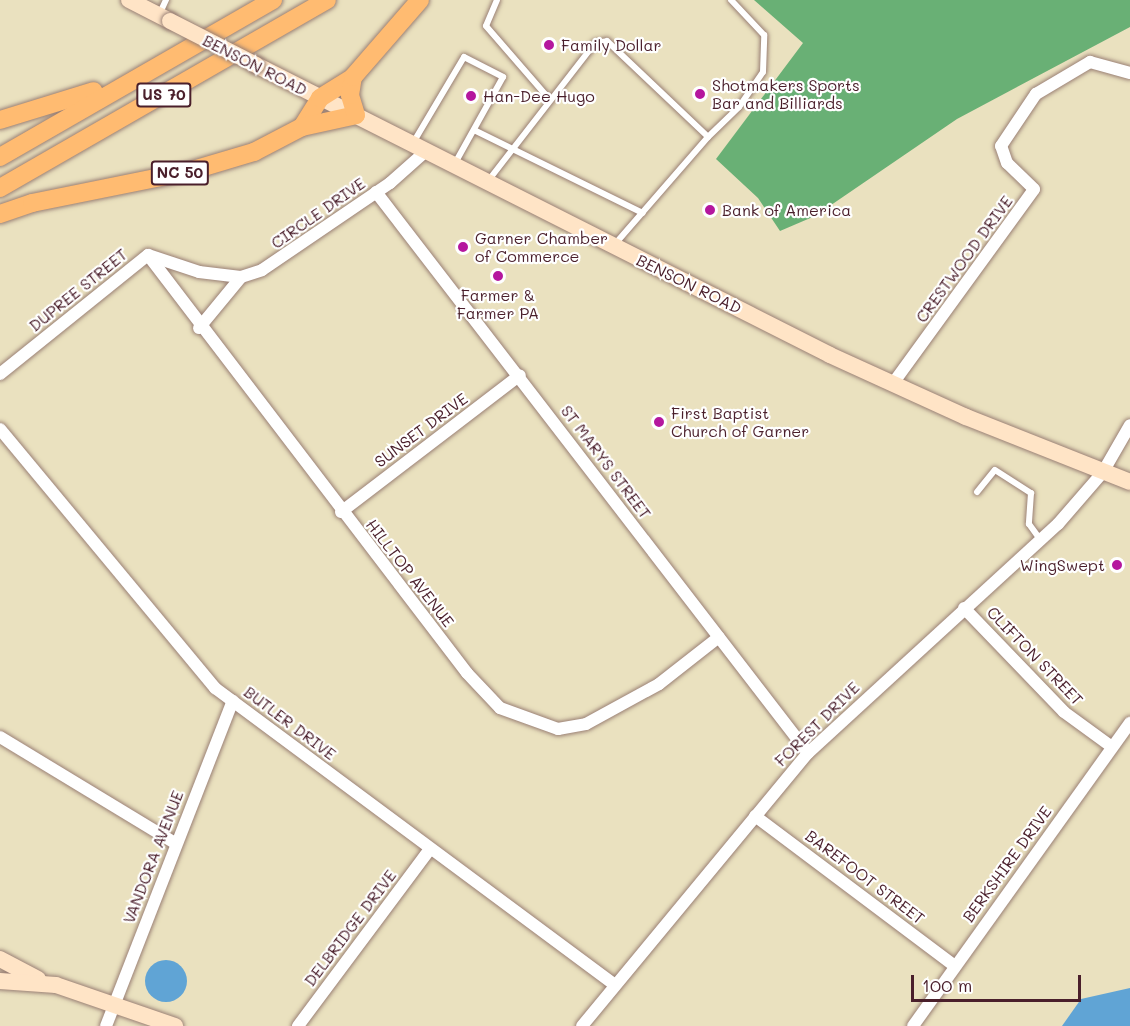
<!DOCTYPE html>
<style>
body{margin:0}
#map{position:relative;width:1130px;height:1026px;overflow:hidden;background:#eae1bf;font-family:Mali,sans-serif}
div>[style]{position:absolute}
.forest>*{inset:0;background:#69b075}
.water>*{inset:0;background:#60a4d5}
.round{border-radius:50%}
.roads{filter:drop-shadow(0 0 2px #9a8075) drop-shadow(0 0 2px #9a8075)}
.lane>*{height:6px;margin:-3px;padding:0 3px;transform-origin:3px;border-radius:3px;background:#fff}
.street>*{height:12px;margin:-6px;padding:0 6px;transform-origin:6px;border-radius:6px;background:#fff}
.secondary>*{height:16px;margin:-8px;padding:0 8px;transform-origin:8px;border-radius:8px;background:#ffe4c6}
.primary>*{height:18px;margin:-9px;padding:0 9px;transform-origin:9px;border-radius:9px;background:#ffbb71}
.bridges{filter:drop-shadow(0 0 2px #9a8075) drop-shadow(0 0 2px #9a8075)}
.secondary-bridge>*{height:16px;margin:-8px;padding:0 8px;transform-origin:8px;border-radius:8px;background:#ffe4c6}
.dots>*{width:16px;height:16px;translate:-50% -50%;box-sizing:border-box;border:3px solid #fff;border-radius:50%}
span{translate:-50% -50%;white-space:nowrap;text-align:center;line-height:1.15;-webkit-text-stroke:4.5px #fff;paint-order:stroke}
.shield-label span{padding:2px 4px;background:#fff;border:2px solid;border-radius:4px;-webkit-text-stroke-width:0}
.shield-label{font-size:15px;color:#4a1f2b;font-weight:700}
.poi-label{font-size:16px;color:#4a1f2b}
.left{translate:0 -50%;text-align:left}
.right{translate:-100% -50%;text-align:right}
.street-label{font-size:16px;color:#4a1f2b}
.scale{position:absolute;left:911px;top:975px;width:170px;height:27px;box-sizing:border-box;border:3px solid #4a1f2b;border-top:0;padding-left:8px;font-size:18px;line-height:21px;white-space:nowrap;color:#4a1f2b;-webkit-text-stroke:4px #fff;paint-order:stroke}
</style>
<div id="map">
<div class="forest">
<div style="clip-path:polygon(754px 0,1130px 0,1130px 27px,957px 119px,815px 216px,780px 231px,758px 198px,716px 159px,803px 43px)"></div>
</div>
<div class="water">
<div class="round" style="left:145px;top:960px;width:42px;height:42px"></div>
<div style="clip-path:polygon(1130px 988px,1130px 1026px,1062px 1026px,1081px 999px)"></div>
</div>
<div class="roads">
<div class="lane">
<div style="left:497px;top:0;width:28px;rotate:113deg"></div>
<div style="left:486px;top:26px;width:98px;rotate:49.1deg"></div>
<div style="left:159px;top:15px;width:17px;rotate:-65deg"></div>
<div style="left:474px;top:130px;width:188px;rotate:26.2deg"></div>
<div style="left:708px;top:137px;width:43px;rotate:-44.1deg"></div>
<div style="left:739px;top:107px;width:42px;rotate:-55.6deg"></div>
<div style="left:763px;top:72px;width:37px;rotate:-88deg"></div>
<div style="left:764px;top:35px;width:48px;rotate:-133.3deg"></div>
<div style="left:413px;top:143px;width:100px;rotate:-59.3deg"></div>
<div style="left:464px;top:57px;width:44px;rotate:27.1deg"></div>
<div style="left:503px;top:77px;width:101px;rotate:119.1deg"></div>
<div style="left:488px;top:181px;width:175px;rotate:-52.2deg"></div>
<div style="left:595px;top:43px;width:12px;rotate:-9deg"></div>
<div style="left:607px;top:41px;width:139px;rotate:43.5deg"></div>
<div style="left:708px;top:137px;width:143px;rotate:131deg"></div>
<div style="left:977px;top:492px;width:28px;rotate:-51deg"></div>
<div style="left:995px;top:470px;width:43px;rotate:32.6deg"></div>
<div style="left:1031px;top:493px;width:31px;rotate:94deg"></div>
<div style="left:1029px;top:524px;width:19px;rotate:54deg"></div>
</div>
<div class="street">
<div style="left:376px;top:192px;width:708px;rotate:52.4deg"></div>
<div style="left:148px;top:255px;width:526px;rotate:52.65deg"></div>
<div style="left:467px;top:673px;width:48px;rotate:46.7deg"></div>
<div style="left:500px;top:708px;width:62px;rotate:19.9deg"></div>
<div style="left:558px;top:729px;width:28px;rotate:-10deg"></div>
<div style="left:586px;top:724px;width:83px;rotate:-28.7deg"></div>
<div style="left:659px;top:684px;width:76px;rotate:-38.1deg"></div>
<div style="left:148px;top:255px;width:54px;rotate:18.4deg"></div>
<div style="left:199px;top:272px;width:42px;rotate:6.8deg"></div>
<div style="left:241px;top:277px;width:22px;rotate:-18deg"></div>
<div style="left:262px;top:270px;width:155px;rotate:-34.2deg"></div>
<div style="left:390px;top:183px;width:48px;rotate:-41.6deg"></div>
<div style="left:199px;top:328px;width:66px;rotate:-50.5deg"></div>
<div style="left:0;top:374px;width:190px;rotate:-38.8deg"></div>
<div style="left:894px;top:382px;width:238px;rotate:-54deg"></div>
<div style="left:1034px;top:189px;width:37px;rotate:-136deg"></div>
<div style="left:1007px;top:163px;width:18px;rotate:-109deg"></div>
<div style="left:1001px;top:146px;width:63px;rotate:-56.1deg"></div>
<div style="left:1036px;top:94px;width:63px;rotate:-30.7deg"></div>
<div style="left:1090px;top:62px;width:41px;rotate:15.4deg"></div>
<div style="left:0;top:429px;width:337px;rotate:50.3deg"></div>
<div style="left:215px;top:688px;width:498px;rotate:36.6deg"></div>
<div style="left:341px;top:512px;width:225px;rotate:-37.4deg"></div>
<div style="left:964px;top:608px;width:144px;rotate:46.1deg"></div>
<div style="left:1064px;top:712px;width:59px;rotate:36.1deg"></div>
<div style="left:0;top:737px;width:205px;rotate:31.2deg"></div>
<div style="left:755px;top:816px;width:250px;rotate:36.9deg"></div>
<div style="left:106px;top:1026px;width:349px;rotate:-68.7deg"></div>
<div style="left:298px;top:1026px;width:221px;rotate:-53.3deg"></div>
<div style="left:582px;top:1026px;width:354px;rotate:-50.4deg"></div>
<div style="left:808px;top:753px;width:339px;rotate:-42.5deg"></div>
<div style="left:1058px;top:524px;width:69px;rotate:-49.1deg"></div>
<div style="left:1103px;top:472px;width:54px;rotate:-60.1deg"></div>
<div style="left:913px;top:1026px;width:373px;rotate:-54.4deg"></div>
</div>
<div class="secondary">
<div style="left:129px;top:0;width:46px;rotate:27.1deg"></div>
<div style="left:256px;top:65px;width:643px;rotate:26.8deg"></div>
<div style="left:830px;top:355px;width:149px;rotate:24.5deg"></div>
<div style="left:966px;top:417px;width:176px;rotate:21.6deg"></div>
<div style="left:0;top:959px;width:43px;rotate:27.8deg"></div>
<div style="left:0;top:981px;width:56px;rotate:4.1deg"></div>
<div style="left:56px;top:985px;width:126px;rotate:19deg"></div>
</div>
<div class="primary">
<div style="left:0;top:120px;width:98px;rotate:-17.1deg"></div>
<div style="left:302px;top:127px;width:34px;rotate:-58deg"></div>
<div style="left:320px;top:98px;width:39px;rotate:-32deg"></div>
<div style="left:0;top:157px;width:315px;rotate:-29.9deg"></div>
<div style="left:0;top:188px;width:377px;rotate:-29.9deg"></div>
<div style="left:0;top:214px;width:34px;rotate:-19deg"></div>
<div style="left:32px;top:203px;width:161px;rotate:-11.4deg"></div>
<div style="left:190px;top:171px;width:67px;rotate:-16.5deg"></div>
<div style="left:254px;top:152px;width:54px;rotate:-27.5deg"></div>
<div style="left:302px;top:127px;width:55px;rotate:-12.5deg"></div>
<div style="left:356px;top:115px;width:21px;rotate:-107deg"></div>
<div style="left:350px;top:95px;width:18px;rotate:-81deg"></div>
<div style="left:353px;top:77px;width:102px;rotate:-49deg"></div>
</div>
</div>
<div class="bridges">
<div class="secondary-bridge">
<div style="left:170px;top:21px;width:97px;rotate:27.1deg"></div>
</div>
</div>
<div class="dots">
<div style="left:549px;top:45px;background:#b5179e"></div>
<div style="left:700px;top:94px;background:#b5179e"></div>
<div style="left:471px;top:96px;background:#b5179e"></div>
<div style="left:710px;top:210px;background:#b5179e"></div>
<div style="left:463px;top:247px;background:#b5179e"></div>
<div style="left:498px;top:276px;background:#b5179e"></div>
<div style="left:659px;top:422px;background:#b5179e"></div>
<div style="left:1117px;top:565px;background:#b5179e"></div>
</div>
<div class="shield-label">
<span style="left:164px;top:95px">US 70</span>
<span style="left:180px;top:173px">NC 50</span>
</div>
<div class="poi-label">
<span class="left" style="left:561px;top:45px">Family Dollar</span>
<span class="left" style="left:712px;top:94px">Shotmakers Sports<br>Bar and Billiards</span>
<span class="left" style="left:483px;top:96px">Han-Dee Hugo</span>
<span class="left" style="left:722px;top:210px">Bank of America</span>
<span class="left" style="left:475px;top:247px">Garner Chamber<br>of Commerce</span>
<span style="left:498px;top:304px">Farmer &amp;<br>Farmer PA</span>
<span class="left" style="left:671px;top:422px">First Baptist<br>Church of Garner</span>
<span class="right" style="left:1105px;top:565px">WingSwept</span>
</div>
<div class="street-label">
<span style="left:255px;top:65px;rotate:27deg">BENSON ROAD</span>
<span style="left:318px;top:213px;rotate:-35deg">CIRCLE DRIVE</span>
<span style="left:964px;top:259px;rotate:-54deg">CRESTWOOD DRIVE</span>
<span style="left:689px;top:284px;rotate:26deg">BENSON ROAD</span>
<span style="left:78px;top:290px;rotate:-39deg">DUPREE STREET</span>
<span style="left:421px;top:430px;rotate:-37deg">SUNSET DRIVE</span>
<span style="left:606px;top:462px;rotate:53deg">ST MARYS STREET</span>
<span style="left:410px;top:573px;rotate:52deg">HILLTOP AVENUE</span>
<span style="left:1035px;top:656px;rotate:46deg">CLIFTON STREET</span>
<span style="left:290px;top:723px;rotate:37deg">BUTLER DRIVE</span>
<span style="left:817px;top:724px;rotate:-45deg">FOREST DRIVE</span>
<span style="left:153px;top:857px;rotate:-69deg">VANDORA AVENUE</span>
<span style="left:1007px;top:864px;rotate:-54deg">BERKSHIRE DRIVE</span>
<span style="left:865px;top:877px;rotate:37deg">BAREFOOT STREET</span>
<span style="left:350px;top:928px;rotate:-53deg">DELBRIDGE DRIVE</span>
</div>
<div class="scale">100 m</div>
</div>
